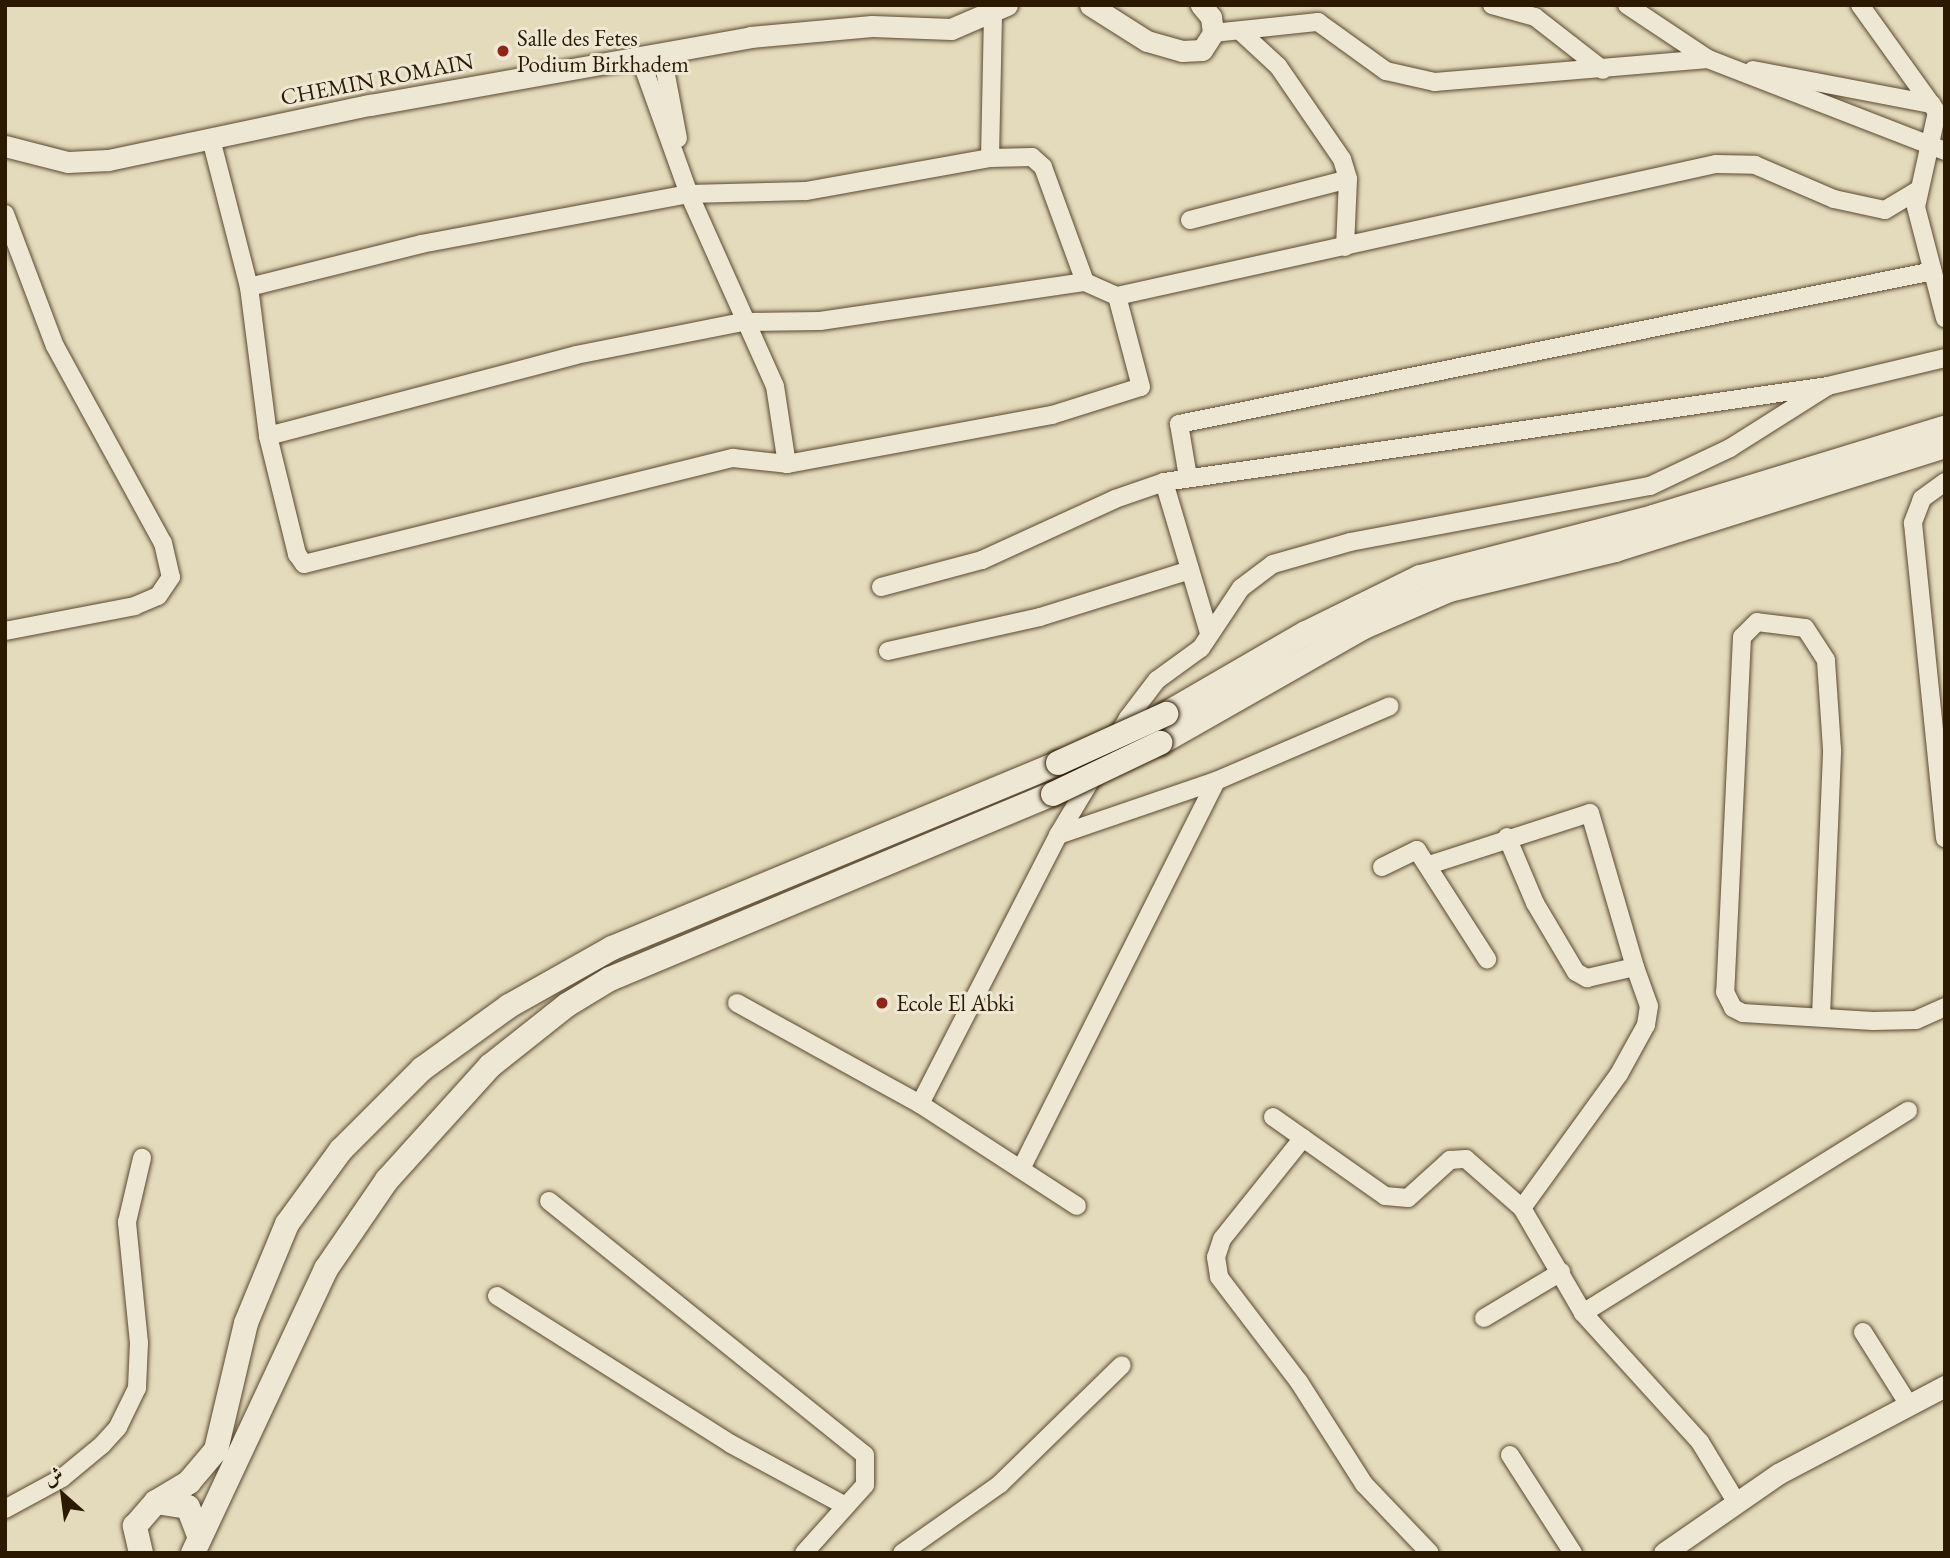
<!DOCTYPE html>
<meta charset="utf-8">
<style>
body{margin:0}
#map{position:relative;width:1950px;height:1558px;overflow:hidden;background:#e4dabc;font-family:"EB Garamond",Amiri,serif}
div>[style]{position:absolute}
.roads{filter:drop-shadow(0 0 2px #5a4930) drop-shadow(0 0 2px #5a4930)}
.minor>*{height:18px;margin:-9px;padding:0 9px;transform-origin:9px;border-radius:9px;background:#ede7d3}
.tertiary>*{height:21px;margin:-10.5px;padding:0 10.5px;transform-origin:10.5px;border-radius:10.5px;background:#ede7d3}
.secondary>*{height:24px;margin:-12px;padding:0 12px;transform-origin:12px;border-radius:12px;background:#ede7d3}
.bridges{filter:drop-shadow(0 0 2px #2c1901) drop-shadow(0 0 2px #2c1901)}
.secondary-bridge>*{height:24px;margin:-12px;padding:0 12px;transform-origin:12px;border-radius:12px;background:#ede7d3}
.dots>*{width:19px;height:19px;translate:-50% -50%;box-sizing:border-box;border:4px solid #ede7d3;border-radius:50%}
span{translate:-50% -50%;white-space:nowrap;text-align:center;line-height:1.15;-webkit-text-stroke:6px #ede7d3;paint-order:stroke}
.poi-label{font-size:23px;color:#2c1901}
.left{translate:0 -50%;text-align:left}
.street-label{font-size:23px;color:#2c1901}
.frame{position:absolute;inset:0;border:7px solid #2c1901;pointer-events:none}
.north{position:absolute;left:28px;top:1460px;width:70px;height:70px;-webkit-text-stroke:5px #ede7d3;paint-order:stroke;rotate:332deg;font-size:19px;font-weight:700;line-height:28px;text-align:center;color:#2c1901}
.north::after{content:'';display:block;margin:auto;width:24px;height:32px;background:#2c1901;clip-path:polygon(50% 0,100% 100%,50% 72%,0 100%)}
</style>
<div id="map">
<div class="roads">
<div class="minor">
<div style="left:1492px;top:5px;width:45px;rotate:15.6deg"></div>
<div style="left:1535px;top:17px;width:86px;rotate:37.9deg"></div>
<div style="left:1627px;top:5px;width:97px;rotate:33.7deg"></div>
<div style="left:1708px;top:59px;width:254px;rotate:21.2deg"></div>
<div style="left:1860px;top:5px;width:132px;rotate:54.3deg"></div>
<div style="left:1937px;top:112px;width:97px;rotate:102.5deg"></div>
<div style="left:1916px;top:207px;width:115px;rotate:75.4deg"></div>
<div style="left:1241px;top:32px;width:50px;rotate:42.6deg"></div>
<div style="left:1278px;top:66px;width:113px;rotate:55.5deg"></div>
<div style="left:1342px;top:159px;width:21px;rotate:73deg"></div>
<div style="left:1348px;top:179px;width:68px;rotate:92.5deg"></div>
<div style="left:1213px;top:33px;width:106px;rotate:-6deg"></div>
<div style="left:1318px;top:22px;width:84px;rotate:35.8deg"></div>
<div style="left:1386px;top:71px;width:50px;rotate:12.7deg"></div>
<div style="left:1435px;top:82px;width:274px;rotate:-4.8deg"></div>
<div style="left:662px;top:54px;width:86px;rotate:79.3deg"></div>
<div style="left:640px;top:58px;width:145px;rotate:70.2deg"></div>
<div style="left:689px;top:194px;width:210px;rotate:65.9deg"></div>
<div style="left:775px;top:386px;width:79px;rotate:81.3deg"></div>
<div style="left:1753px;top:70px;width:182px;rotate:10.8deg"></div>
<div style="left:211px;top:139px;width:153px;rotate:75.6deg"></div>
<div style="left:249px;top:287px;width:150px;rotate:82.7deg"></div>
<div style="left:268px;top:436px;width:122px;rotate:76.2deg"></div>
<div style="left:297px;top:554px;width:12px;rotate:55deg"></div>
<div style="left:304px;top:564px;width:442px;rotate:-13.9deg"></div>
<div style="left:733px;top:458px;width:54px;rotate:6.3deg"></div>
<div style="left:787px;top:464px;width:269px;rotate:-10.5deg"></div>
<div style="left:1052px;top:415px;width:93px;rotate:-17.5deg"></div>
<div style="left:1141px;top:387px;width:94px;rotate:-104.8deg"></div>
<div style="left:990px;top:158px;width:42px;rotate:-1.4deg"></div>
<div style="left:1032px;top:157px;width:15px;rotate:42deg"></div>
<div style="left:1043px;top:167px;width:122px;rotate:69.9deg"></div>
<div style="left:5px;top:214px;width:141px;rotate:69.3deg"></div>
<div style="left:55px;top:346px;width:225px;rotate:61.3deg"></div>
<div style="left:163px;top:543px;width:35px;rotate:77deg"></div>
<div style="left:171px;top:577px;width:23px;rotate:124deg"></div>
<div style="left:158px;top:596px;width:25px;rotate:157deg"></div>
<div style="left:135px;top:606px;width:132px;rotate:169.1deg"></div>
<div style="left:1190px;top:220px;width:163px;rotate:-14.5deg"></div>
<div style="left:249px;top:287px;width:177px;rotate:-14deg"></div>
<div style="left:421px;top:244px;width:273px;rotate:-10.6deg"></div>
<div style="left:689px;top:194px;width:117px;rotate:-1.5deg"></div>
<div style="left:806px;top:191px;width:187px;rotate:-10.2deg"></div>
<div style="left:990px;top:158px;width:144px;rotate:-88.8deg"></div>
<div style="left:268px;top:436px;width:318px;rotate:-14.7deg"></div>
<div style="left:576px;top:355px;width:169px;rotate:-11.2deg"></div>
<div style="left:742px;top:322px;width:78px;rotate:-0.7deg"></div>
<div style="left:820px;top:321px;width:268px;rotate:-8.4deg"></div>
<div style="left:1085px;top:282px;width:35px;rotate:24deg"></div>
<div style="left:1117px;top:296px;width:613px;rotate:-12.43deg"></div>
<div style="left:1716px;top:164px;width:39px;rotate:1deg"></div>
<div style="left:1755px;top:165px;width:86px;rotate:23.3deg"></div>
<div style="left:1834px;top:199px;width:52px;rotate:12.2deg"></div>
<div style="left:1885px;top:210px;width:37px;rotate:-31deg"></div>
<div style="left:1188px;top:477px;width:54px;rotate:-99.6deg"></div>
<div style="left:1179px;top:424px;width:769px;rotate:-11.47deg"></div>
<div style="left:1164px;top:482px;width:158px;rotate:73.4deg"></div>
<div style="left:1945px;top:482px;width:29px;rotate:144deg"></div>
<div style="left:1922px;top:499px;width:26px;rotate:111deg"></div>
<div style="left:1913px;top:523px;width:317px;rotate:84.2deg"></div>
<div style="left:881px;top:587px;width:105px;rotate:-15deg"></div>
<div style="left:982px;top:560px;width:146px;rotate:-24.6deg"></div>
<div style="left:1115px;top:499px;width:52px;rotate:-19.1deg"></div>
<div style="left:1164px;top:482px;width:671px;rotate:-8.23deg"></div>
<div style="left:1828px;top:386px;width:120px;rotate:-13.5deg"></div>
<div style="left:888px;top:651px;width:156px;rotate:-12.6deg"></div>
<div style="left:1040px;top:617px;width:157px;rotate:-17.4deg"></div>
<div style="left:1058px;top:835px;width:167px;rotate:-18.9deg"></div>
<div style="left:1216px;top:781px;width:189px;rotate:-23.3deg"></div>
<div style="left:1507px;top:837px;width:72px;rotate:67deg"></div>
<div style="left:1535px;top:903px;width:80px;rotate:59.3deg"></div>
<div style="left:1576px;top:972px;width:13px;rotate:29deg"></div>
<div style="left:1587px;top:978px;width:49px;rotate:-12.9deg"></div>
<div style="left:1635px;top:967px;width:41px;rotate:70.3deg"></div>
<div style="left:1649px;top:1006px;width:19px;rotate:99deg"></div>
<div style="left:1646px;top:1025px;width:56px;rotate:118.9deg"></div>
<div style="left:1619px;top:1074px;width:165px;rotate:125.9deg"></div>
<div style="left:1429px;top:865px;width:169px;rotate:-17.9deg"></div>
<div style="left:1590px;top:813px;width:160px;rotate:73.7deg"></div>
<div style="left:1382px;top:867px;width:39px;rotate:-26deg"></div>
<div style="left:1417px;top:850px;width:130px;rotate:57.3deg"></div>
<div style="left:737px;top:1003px;width:209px;rotate:28.9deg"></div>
<div style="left:920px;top:1104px;width:187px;rotate:33deg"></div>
<div style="left:1821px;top:1016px;width:267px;rotate:-87.6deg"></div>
<div style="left:1832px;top:749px;width:89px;rotate:-93.9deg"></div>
<div style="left:1826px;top:660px;width:38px;rotate:-123deg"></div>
<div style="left:1805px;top:628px;width:48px;rotate:-172.9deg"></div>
<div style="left:1757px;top:622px;width:21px;rotate:135deg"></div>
<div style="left:1742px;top:637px;width:355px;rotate:92.7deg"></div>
<div style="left:1725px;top:992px;width:18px;rotate:63deg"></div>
<div style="left:1733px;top:1008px;width:11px;rotate:27deg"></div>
<div style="left:1743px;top:1013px;width:130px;rotate:3.5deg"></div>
<div style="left:1873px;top:1021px;width:43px;rotate:-1.3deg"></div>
<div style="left:1916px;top:1020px;width:32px;rotate:-24deg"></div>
<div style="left:920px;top:1104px;width:302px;rotate:-62.8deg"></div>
<div style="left:1058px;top:835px;width:136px;rotate:-59.1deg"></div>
<div style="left:1128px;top:718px;width:48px;rotate:-52.7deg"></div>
<div style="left:1157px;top:680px;width:54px;rotate:-36deg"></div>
<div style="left:1201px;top:648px;width:72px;rotate:-56.3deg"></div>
<div style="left:1241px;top:588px;width:40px;rotate:-37deg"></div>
<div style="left:1273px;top:564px;width:80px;rotate:-15.9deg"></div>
<div style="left:1350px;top:542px;width:305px;rotate:-10.6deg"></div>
<div style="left:1650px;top:486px;width:89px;rotate:-25.4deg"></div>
<div style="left:1730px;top:448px;width:116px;rotate:-32.3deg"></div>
<div style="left:1273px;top:1117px;width:137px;rotate:35.2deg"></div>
<div style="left:1385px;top:1196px;width:23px;rotate:5deg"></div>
<div style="left:1408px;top:1198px;width:57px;rotate:-42.1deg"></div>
<div style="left:1450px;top:1160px;width:16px;rotate:-4deg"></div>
<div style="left:1466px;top:1159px;width:74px;rotate:41.2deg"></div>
<div style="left:1522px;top:1208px;width:121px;rotate:59.8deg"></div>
<div style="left:1583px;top:1313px;width:174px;rotate:47.8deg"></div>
<div style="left:1700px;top:1442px;width:71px;rotate:58.8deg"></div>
<div style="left:1303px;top:1138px;width:129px;rotate:128.7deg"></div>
<div style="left:1222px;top:1239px;width:19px;rotate:108deg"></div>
<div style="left:1216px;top:1257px;width:20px;rotate:81deg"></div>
<div style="left:1219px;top:1277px;width:132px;rotate:52.7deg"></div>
<div style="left:1299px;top:1382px;width:121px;rotate:57.5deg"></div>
<div style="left:1364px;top:1484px;width:95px;rotate:46.3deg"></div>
<div style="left:1021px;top:1169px;width:434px;rotate:-63.3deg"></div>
<div style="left:549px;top:1201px;width:405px;rotate:38.8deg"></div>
<div style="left:865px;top:1455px;width:30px;rotate:90deg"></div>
<div style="left:865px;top:1485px;width:91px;rotate:131.9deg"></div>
<div style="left:497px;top:1296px;width:277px;rotate:32.3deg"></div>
<div style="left:731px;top:1444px;width:128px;rotate:28.4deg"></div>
<div style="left:1583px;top:1313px;width:383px;rotate:-31.9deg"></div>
<div style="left:1484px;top:1318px;width:90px;rotate:-30.9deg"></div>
<div style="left:1863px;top:1332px;width:86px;rotate:57.8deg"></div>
<div style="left:1510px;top:1455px;width:117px;rotate:57.3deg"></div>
<div style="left:5px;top:1509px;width:65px;rotate:-28.5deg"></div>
<div style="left:62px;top:1478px;width:52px;rotate:-39.5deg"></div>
<div style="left:102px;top:1445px;width:24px;rotate:-48deg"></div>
<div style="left:118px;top:1427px;width:43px;rotate:-64deg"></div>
<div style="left:137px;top:1388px;width:45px;rotate:-87.5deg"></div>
<div style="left:139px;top:1343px;width:122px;rotate:-95.7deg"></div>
<div style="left:127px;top:1222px;width:66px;rotate:-76.8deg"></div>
<div style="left:902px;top:1553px;width:120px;rotate:-35.1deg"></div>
<div style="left:1000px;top:1484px;width:170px;rotate:-44.3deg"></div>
</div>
<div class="tertiary">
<div style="left:1090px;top:5px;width:67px;rotate:32.3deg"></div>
<div style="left:1147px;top:41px;width:36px;rotate:16deg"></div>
<div style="left:1182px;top:51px;width:20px;rotate:-3deg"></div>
<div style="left:1202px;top:50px;width:20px;rotate:-57deg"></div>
<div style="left:1213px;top:33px;width:16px;rotate:-97deg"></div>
<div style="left:1211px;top:17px;width:16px;rotate:-130deg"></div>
<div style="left:5px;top:146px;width:65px;rotate:14.3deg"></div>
<div style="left:68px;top:162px;width:40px;rotate:-2.9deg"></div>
<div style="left:108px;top:160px;width:268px;rotate:-11.9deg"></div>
<div style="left:370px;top:105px;width:386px;rotate:-10.1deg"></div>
<div style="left:750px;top:37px;width:122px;rotate:-5.2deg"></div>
<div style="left:872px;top:26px;width:79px;rotate:2.2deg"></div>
<div style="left:951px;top:29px;width:61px;rotate:-23.2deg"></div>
<div style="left:1664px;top:1553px;width:139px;rotate:-34.7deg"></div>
<div style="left:1778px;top:1474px;width:189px;rotate:-27.8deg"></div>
</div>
<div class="secondary">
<div style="left:1166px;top:714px;width:162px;rotate:-30.1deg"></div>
<div style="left:1306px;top:633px;width:127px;rotate:-26.2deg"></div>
<div style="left:1420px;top:577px;width:241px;rotate:-14.4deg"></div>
<div style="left:1653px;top:517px;width:305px;rotate:-17deg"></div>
<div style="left:1160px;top:743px;width:235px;rotate:-29.6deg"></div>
<div style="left:1364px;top:627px;width:93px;rotate:-23.5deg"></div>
<div style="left:1449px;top:590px;width:171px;rotate:-13.5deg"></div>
<div style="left:1615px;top:550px;width:346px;rotate:-17.5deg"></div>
<div style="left:156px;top:1502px;width:39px;rotate:-31deg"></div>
<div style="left:189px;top:1482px;width:42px;rotate:-49.8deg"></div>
<div style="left:216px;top:1450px;width:130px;rotate:-76.7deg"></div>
<div style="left:246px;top:1323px;width:107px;rotate:-67.5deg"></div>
<div style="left:287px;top:1224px;width:92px;rotate:-53.9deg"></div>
<div style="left:341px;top:1150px;width:115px;rotate:-45deg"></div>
<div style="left:422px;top:1069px;width:107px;rotate:-35.9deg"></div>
<div style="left:509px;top:1006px;width:118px;rotate:-29.4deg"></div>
<div style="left:612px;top:948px;width:483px;rotate:-22.5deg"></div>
<div style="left:141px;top:1553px;width:28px;rotate:-103deg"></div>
<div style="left:135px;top:1526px;width:32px;rotate:-49deg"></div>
<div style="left:156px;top:1502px;width:32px;rotate:9deg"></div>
<div style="left:188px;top:1507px;width:33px;rotate:69deg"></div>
<div style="left:193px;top:1553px;width:314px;rotate:-64.9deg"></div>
<div style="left:326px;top:1269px;width:108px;rotate:-55.6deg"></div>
<div style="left:387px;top:1180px;width:154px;rotate:-47.9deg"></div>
<div style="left:490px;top:1066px;width:98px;rotate:-38.4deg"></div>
<div style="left:567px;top:1005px;width:50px;rotate:-31.2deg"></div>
<div style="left:610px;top:979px;width:480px;rotate:-22.7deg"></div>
</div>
</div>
<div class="bridges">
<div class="secondary-bridge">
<div style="left:1058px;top:763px;width:119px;rotate:-24.4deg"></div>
<div style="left:1053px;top:794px;width:119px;rotate:-25.5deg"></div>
</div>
</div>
<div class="dots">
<div style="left:503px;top:51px;background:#8f2418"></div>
<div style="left:882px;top:1003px;background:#8f2418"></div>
</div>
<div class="poi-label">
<span class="left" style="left:517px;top:51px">Salle des Fetes<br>Podium Birkhadem</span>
<span class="left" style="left:896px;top:1003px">Ecole El Abki</span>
</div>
<div class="street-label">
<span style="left:377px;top:79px;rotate:-11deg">CHEMIN ROMAIN</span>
</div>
<div class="frame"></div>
<div class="north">ش</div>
</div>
